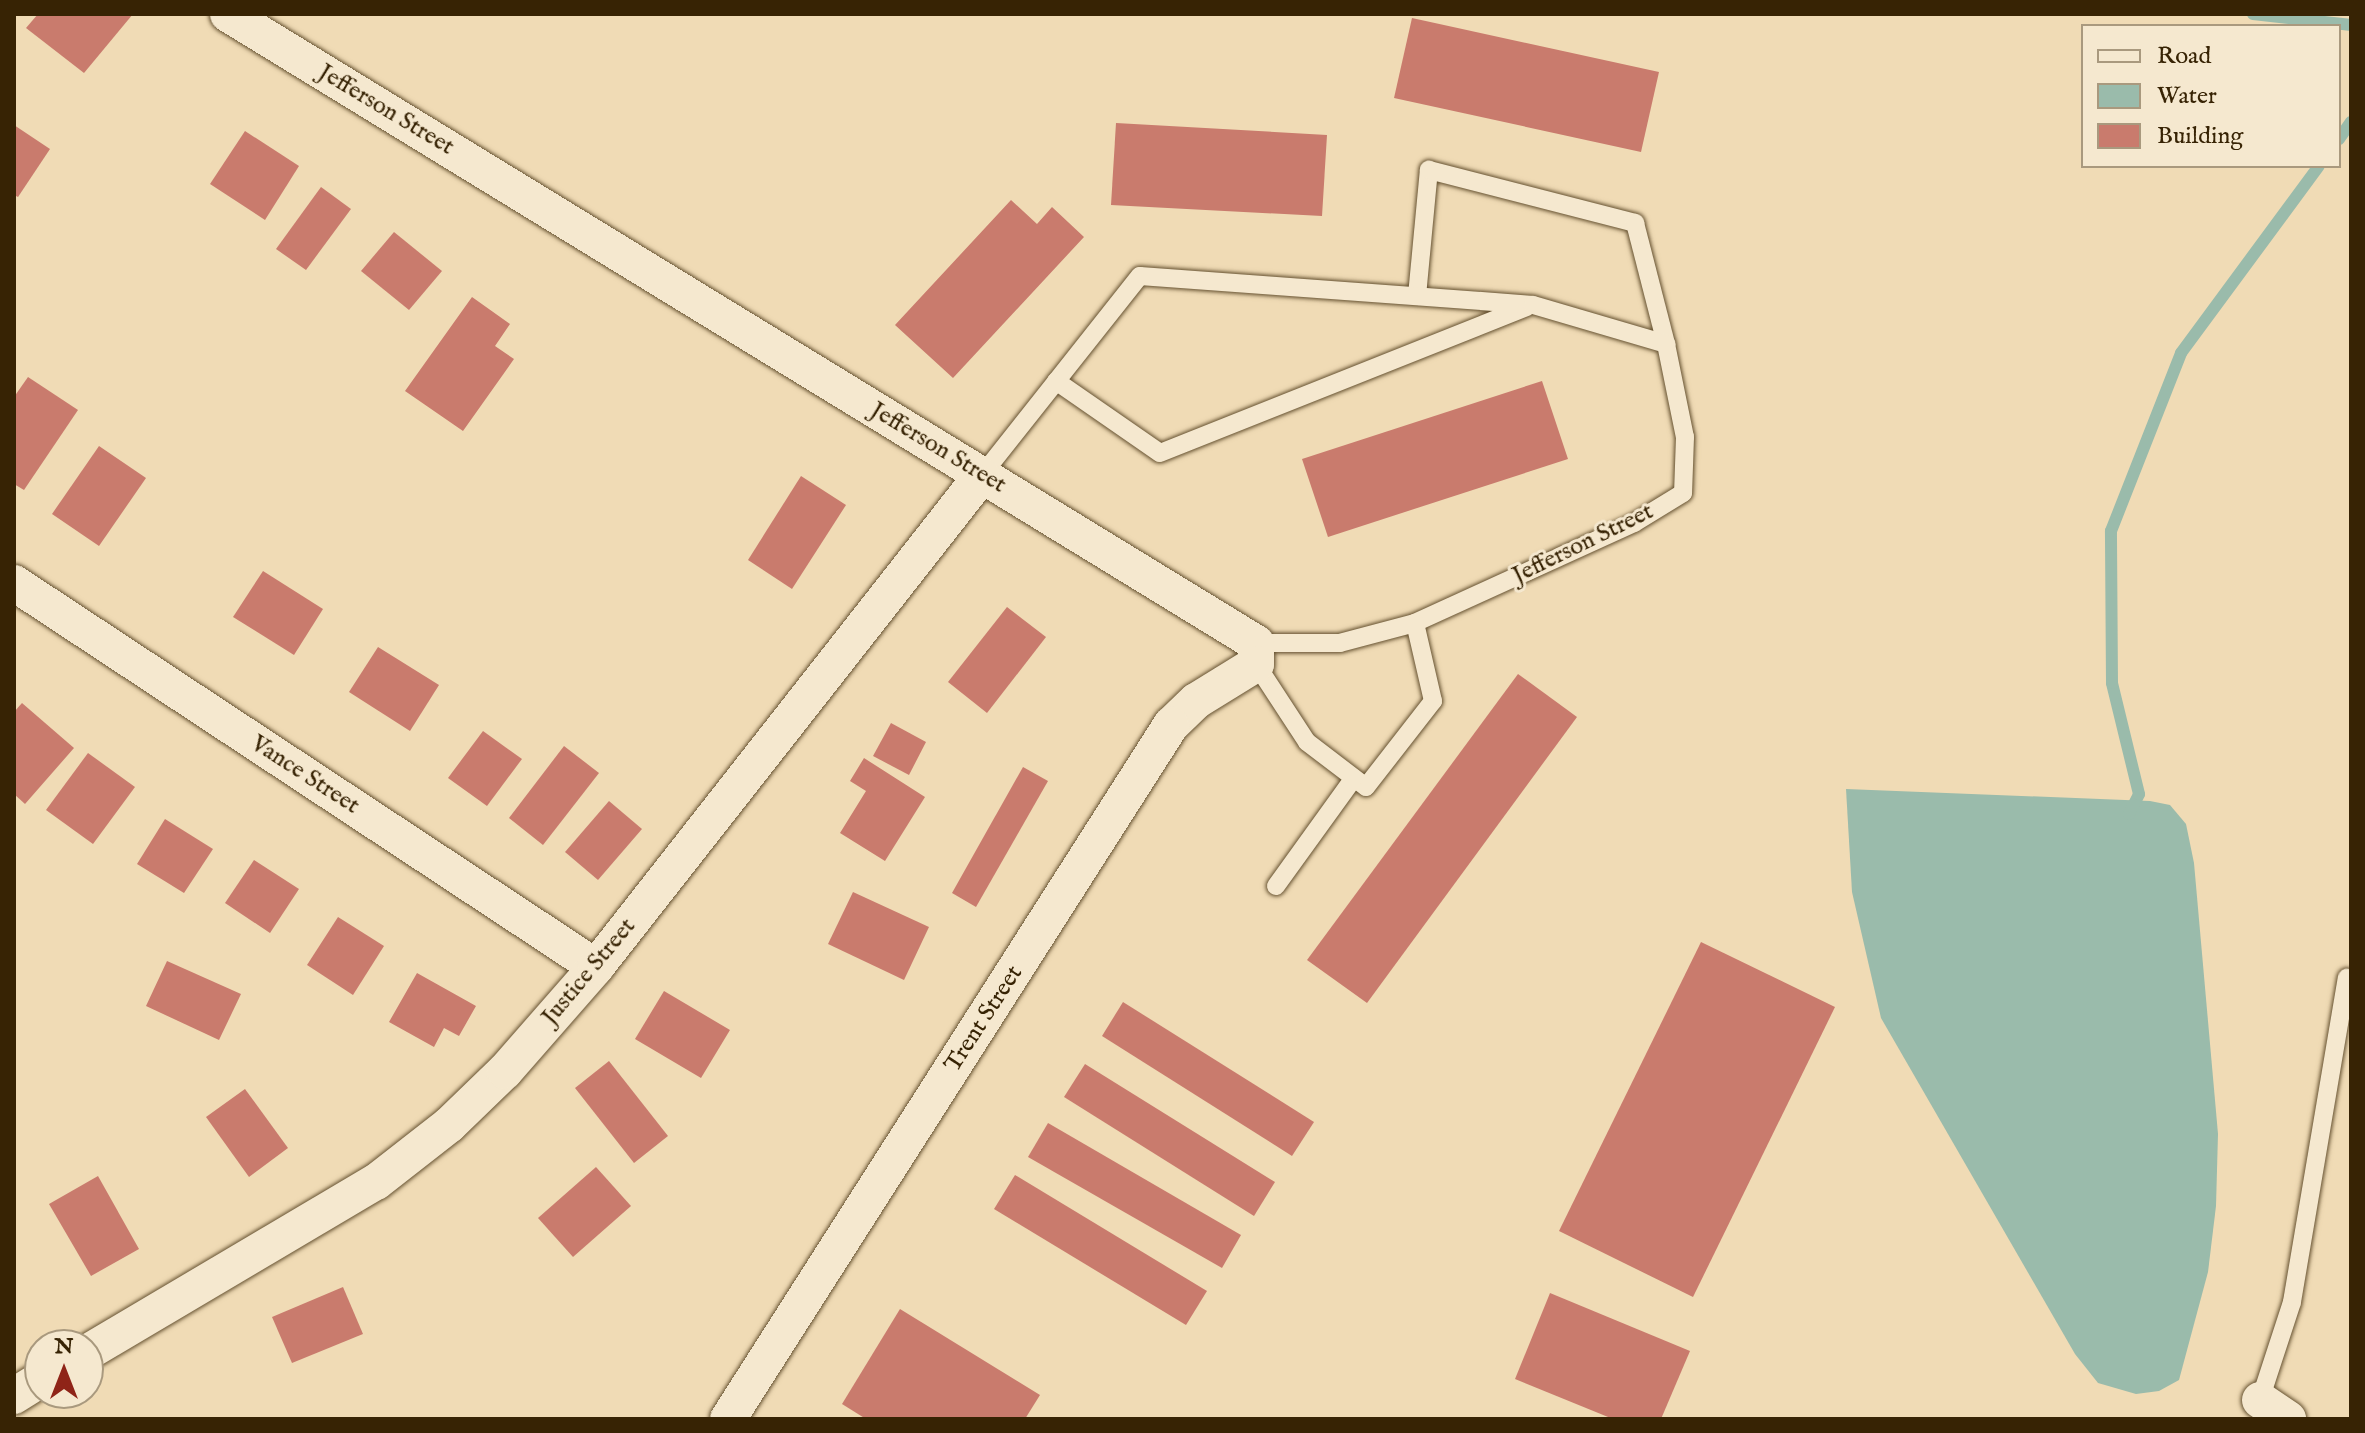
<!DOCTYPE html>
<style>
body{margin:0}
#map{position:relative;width:2365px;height:1433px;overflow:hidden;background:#f0dbb5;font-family:"IM FELL English",serif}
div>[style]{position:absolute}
.water>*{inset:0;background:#9abbab}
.stream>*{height:12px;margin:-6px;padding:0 6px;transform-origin:6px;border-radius:6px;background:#9abbab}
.building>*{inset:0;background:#c97b6d}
.roads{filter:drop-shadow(0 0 2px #655130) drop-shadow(0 0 2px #655130)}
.lane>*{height:18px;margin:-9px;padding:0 9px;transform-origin:9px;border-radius:9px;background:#f5e8cf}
.street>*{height:36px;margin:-18px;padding:0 18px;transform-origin:18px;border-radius:18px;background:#f5e8cf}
span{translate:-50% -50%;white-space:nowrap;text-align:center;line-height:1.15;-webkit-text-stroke:6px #f5e8cf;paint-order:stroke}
.street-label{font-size:24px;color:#372304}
.frame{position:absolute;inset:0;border:16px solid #372304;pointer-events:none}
.legend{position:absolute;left:2081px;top:24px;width:260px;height:144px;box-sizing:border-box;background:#f5e8cf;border:2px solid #a9997e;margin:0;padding:10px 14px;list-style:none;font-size:24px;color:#372304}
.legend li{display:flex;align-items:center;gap:16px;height:40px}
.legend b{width:40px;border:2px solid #a9997e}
.north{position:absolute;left:24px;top:1329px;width:80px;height:80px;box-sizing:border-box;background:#f5e8cf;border:2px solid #a9997e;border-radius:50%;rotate:0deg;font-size:22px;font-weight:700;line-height:32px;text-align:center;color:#372304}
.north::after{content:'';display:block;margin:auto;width:28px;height:36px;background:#8f2418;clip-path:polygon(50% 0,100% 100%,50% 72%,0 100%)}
</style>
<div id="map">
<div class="water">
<div style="clip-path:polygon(1846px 789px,2150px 801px,2170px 805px,2186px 824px,2194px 863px,2218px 1134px,2216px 1206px,2208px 1272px,2179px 1380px,2159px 1391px,2136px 1394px,2098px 1383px,2075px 1354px,1881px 1018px,1852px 892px)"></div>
</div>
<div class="stream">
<div style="left:2253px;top:14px;width:99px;rotate:6.4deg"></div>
<div style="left:2339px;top:139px;width:21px;rotate:-55deg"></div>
<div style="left:2129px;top:814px;width:22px;rotate:-63deg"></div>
<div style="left:2139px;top:794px;width:114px;rotate:-103.7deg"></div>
<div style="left:2112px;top:683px;width:152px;rotate:-90.4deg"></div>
<div style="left:2111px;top:531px;width:191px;rotate:-68.5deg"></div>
<div style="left:2181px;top:353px;width:232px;rotate:-53.6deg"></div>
</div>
<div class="building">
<div style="clip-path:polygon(38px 14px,133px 14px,84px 73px,26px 28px)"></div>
<div style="clip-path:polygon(1412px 18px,1659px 72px,1641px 152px,1394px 98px)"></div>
<div style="clip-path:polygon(1116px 123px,1327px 135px,1322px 216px,1111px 205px)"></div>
<div style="clip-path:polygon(14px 125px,50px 149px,18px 197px,14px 195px)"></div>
<div style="clip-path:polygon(245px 131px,299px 166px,265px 220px,210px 184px)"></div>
<div style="clip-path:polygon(321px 187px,351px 209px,306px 270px,276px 249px)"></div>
<div style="clip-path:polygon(1011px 200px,1037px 224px,1052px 207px,1084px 237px,953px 378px,895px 325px)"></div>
<div style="clip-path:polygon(394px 232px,442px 271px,409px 310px,361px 271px)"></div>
<div style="clip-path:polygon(472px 297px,510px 324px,495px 346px,514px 359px,463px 431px,405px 391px)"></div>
<div style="clip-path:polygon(28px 377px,78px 410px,24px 490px,14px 484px,14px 397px)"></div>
<div style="clip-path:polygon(1542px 381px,1568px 459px,1328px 537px,1302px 459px)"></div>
<div style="clip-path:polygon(99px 446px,146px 478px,99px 546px,52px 514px)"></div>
<div style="clip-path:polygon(801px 476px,846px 505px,792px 589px,748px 560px)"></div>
<div style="clip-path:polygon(263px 571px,323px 609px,294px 655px,233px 617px)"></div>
<div style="clip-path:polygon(1007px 607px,1046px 637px,987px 713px,948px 682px)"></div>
<div style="clip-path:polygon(378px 647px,439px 685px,410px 731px,349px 692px)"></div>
<div style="clip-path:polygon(1518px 674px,1577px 717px,1367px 1003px,1307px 960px)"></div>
<div style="clip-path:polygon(22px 703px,74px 748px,25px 804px,14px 794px,14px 712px)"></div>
<div style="clip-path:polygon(891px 723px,926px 742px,909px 775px,873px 756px)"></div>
<div style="clip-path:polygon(483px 731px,522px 759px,487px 806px,448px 778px)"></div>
<div style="clip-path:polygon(564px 746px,599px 773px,543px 845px,509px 818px)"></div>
<div style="clip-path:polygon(88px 753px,135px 787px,93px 844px,46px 810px)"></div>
<div style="clip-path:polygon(864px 758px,925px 797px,885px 861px,840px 833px,866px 791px,850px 781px)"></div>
<div style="clip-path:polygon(1023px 767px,1048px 781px,976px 907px,952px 893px)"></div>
<div style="clip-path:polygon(609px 801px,642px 829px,598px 880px,565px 852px)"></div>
<div style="clip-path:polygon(165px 819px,213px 849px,184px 893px,137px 864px)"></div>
<div style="clip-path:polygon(254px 860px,299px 889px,270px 933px,225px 903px)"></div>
<div style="clip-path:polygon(853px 892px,929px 927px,904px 980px,828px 944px)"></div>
<div style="clip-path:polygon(338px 917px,384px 946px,353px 995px,307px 965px)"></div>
<div style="clip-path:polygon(1701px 942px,1835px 1007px,1693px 1297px,1559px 1231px)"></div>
<div style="clip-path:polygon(167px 961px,241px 994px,219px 1040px,146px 1006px)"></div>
<div style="clip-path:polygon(417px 973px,476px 1006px,459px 1036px,444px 1028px,434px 1047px,389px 1022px)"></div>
<div style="clip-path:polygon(664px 991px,730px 1030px,701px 1078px,635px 1039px)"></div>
<div style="clip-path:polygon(1123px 1002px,1314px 1122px,1292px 1156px,1102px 1036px)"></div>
<div style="clip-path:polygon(609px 1061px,668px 1136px,634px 1163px,575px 1088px)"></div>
<div style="clip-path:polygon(1085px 1064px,1275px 1182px,1254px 1216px,1064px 1097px)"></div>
<div style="clip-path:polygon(245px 1089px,288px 1148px,249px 1177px,206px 1117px)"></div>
<div style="clip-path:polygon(1048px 1123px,1241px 1235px,1222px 1268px,1028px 1157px)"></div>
<div style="clip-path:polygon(596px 1167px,631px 1206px,573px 1257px,538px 1218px)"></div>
<div style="clip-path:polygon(1015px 1175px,1207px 1291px,1186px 1325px,994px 1209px)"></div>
<div style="clip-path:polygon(98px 1176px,139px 1249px,91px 1276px,49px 1204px)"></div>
<div style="clip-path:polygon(343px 1287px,363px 1334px,292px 1363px,272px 1317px)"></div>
<div style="clip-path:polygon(1550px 1293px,1690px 1351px,1661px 1419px,1613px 1419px,1515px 1379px)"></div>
<div style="clip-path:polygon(900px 1309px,1040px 1395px,1025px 1419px,866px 1419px,842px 1404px)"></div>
</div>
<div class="roads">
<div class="lane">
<div style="left:1417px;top:296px;width:127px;rotate:-84.6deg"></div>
<div style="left:1429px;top:170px;width:213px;rotate:14.4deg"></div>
<div style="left:1635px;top:223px;width:125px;rotate:75.6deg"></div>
<div style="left:1056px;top:381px;width:126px;rotate:34.7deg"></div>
<div style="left:1160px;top:453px;width:395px;rotate:-21.7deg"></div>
<div style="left:982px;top:475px;width:254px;rotate:-51.6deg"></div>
<div style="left:1140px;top:276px;width:394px;rotate:4.2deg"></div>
<div style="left:1533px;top:305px;width:139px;rotate:16.3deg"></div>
<div style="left:1666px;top:344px;width:95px;rotate:78.5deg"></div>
<div style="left:1685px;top:437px;width:56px;rotate:92deg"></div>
<div style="left:1683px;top:493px;width:57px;rotate:148.5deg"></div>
<div style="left:1634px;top:523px;width:241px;rotate:155.5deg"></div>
<div style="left:1415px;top:623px;width:78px;rotate:165.1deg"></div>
<div style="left:1340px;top:643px;width:84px;rotate:180deg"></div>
<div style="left:1256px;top:664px;width:93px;rotate:56.8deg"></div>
<div style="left:1307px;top:742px;width:74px;rotate:37.3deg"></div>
<div style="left:1366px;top:787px;width:109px;rotate:-52.1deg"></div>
<div style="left:1433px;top:701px;width:80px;rotate:-103deg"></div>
<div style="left:1276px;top:886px;width:133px;rotate:-54.2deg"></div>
<div style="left:2260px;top:1400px;width:103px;rotate:-71.9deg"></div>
<div style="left:2292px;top:1302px;width:329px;rotate:-80.4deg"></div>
</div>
<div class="street">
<div style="left:228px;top:14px;width:1205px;rotate:31.46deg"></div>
<div style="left:1256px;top:643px;width:21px;rotate:90deg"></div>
<div style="left:1256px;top:664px;width:70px;rotate:148.3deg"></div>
<div style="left:1196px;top:701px;width:35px;rotate:136deg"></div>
<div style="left:1171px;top:725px;width:823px;rotate:122.55deg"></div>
<div style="left:14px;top:583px;width:697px;rotate:33.42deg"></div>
<div style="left:88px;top:1352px;width:334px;rotate:-30.6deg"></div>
<div style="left:376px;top:1182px;width:93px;rotate:-38deg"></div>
<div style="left:449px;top:1125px;width:78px;rotate:-44deg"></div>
<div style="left:505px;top:1071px;width:138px;rotate:-48.8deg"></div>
<div style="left:596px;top:967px;width:625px;rotate:-51.88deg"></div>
<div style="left:14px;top:1396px;width:31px;rotate:-32deg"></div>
<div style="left:2260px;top:1400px;width:34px;rotate:34deg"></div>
</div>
</div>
<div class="street-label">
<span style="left:386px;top:110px;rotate:31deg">Jefferson Street</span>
<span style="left:938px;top:448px;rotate:31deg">Jefferson Street</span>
<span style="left:1583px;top:544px;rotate:-26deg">Jefferson Street</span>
<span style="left:305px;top:775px;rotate:33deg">Vance Street</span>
<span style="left:589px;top:972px;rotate:-50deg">Justice Street</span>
<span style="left:984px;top:1019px;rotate:-57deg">Trent Street</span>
</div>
<div class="frame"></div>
<ul class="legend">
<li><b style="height:10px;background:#f5e8cf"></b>Road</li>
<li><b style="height:22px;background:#9abbab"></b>Water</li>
<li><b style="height:22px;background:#c97b6d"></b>Building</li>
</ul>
<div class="north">N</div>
</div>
